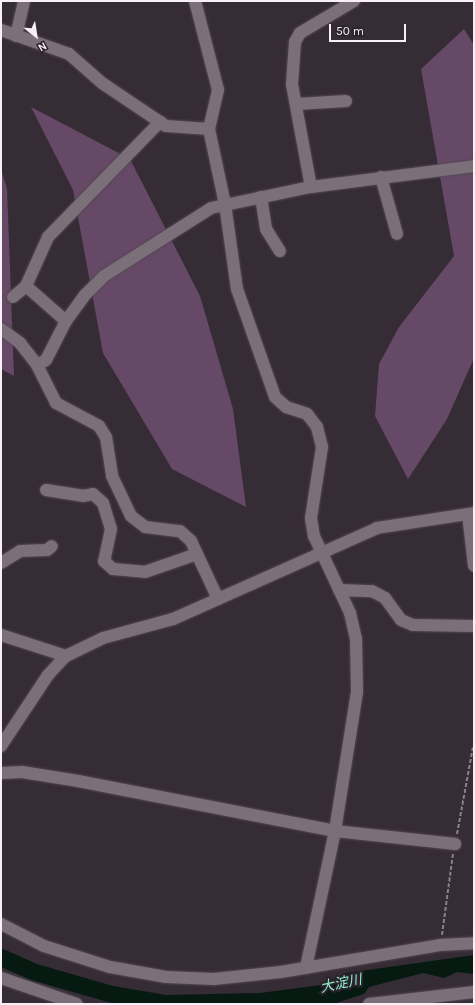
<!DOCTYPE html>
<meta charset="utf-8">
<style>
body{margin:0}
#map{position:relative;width:475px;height:1005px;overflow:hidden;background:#362c36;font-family:Karla,"Noto Sans JP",sans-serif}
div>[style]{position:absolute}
.green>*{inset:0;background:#664966}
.water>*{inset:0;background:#061a12}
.path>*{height:2px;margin-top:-1px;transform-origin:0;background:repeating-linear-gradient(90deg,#898089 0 4px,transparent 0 6px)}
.roads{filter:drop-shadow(0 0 1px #524952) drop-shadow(0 0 1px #524952)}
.street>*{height:12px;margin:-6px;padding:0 6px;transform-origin:6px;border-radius:6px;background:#7b6f7a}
span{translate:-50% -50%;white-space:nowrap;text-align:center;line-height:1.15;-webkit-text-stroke:4px #2c222c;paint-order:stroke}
.water-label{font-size:14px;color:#8ceec7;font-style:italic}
.frame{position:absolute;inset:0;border:2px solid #f7f0f7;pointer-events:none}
.north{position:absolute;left:16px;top:16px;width:40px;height:40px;-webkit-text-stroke:3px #2c222c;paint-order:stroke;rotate:150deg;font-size:11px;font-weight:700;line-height:16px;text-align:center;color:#f7f0f7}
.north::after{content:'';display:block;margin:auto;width:14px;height:18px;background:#f7f0f7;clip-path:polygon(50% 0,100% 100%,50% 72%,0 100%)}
.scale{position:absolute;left:329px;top:24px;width:77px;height:18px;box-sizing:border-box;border:2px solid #f7f0f7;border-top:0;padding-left:5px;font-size:12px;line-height:14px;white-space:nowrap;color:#f7f0f7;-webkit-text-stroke:3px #2c222c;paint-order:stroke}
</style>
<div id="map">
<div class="green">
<div style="clip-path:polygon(464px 29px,474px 45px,474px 358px,447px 419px,408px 479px,375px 416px,379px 364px,399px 327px,454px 256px,421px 69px)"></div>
<div style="clip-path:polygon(31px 107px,130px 159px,200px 296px,233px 409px,246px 507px,172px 469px,103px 353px,73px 190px)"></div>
<div style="clip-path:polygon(1px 169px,7px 189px,14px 376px,1px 369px)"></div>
</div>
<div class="water">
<div style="clip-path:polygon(1px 948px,37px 964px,113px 986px,166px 995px,260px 993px,321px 985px,346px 973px,474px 955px,474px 974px,457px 972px,444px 978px,423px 973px,369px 987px,364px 994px,333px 1004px,115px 1004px,31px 980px,1px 967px)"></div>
</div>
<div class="path">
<div style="left:457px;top:834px;width:88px;rotate:-79.6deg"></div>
<div style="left:442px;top:935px;width:82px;rotate:-82.3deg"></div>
</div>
<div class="roads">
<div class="street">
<div style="left:195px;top:1px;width:92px;rotate:75.5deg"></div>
<div style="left:218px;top:90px;width:40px;rotate:103deg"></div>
<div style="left:209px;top:129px;width:77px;rotate:78deg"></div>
<div style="left:225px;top:204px;width:86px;rotate:82deg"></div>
<div style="left:237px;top:289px;width:114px;rotate:70.6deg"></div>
<div style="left:275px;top:397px;width:15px;rotate:42deg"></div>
<div style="left:286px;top:407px;width:22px;rotate:18deg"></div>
<div style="left:307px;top:414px;width:16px;rotate:52deg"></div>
<div style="left:317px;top:427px;width:21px;rotate:76deg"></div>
<div style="left:322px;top:447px;width:72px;rotate:98.8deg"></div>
<div style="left:311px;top:518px;width:18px;rotate:81deg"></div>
<div style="left:314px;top:536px;width:85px;rotate:64.9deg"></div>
<div style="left:350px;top:613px;width:26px;rotate:77deg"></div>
<div style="left:356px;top:638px;width:54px;rotate:88.9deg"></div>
<div style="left:357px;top:692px;width:141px;rotate:99deg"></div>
<div style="left:335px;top:831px;width:140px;rotate:102deg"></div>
<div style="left:1px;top:30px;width:72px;rotate:19.4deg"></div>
<div style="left:69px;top:54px;width:44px;rotate:41.3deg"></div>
<div style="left:102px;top:83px;width:77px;rotate:33.9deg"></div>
<div style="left:166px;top:126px;width:43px;rotate:4deg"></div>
<div style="left:16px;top:36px;width:36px;rotate:-77deg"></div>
<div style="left:297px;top:104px;width:49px;rotate:-3.5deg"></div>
<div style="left:381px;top:177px;width:59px;rotate:74.3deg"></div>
<div style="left:311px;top:187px;width:105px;rotate:-100.5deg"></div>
<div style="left:292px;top:84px;width:42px;rotate:-85.9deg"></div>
<div style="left:295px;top:42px;width:10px;rotate:-61deg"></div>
<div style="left:300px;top:33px;width:63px;rotate:-30.7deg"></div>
<div style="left:261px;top:197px;width:32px;rotate:81deg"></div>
<div style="left:266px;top:229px;width:26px;rotate:58deg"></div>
<div style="left:26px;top:286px;width:53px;rotate:41.2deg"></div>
<div style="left:13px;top:297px;width:17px;rotate:-40deg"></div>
<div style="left:26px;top:286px;width:54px;rotate:-65.8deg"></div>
<div style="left:48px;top:237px;width:161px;rotate:-45.8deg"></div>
<div style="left:1px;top:329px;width:24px;rotate:36deg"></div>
<div style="left:20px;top:343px;width:28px;rotate:52deg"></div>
<div style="left:37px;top:365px;width:42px;rotate:63.4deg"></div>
<div style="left:56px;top:403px;width:49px;rotate:28.1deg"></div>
<div style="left:99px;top:426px;width:13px;rotate:58deg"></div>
<div style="left:106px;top:437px;width:39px;rotate:81deg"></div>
<div style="left:112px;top:476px;width:44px;rotate:64.6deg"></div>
<div style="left:131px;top:516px;width:18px;rotate:38deg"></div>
<div style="left:145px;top:527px;width:35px;rotate:7deg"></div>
<div style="left:180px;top:531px;width:15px;rotate:42deg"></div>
<div style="left:191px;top:541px;width:64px;rotate:65deg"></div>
<div style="left:37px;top:365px;width:10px;rotate:-29deg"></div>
<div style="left:46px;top:360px;width:44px;rotate:-62.9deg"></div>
<div style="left:66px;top:321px;width:32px;rotate:-54deg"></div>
<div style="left:85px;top:295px;width:27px;rotate:-45deg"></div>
<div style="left:104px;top:276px;width:127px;rotate:-32.4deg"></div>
<div style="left:211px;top:208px;width:102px;rotate:-11.9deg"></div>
<div style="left:311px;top:187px;width:164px;rotate:-7.3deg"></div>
<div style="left:46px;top:490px;width:37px;rotate:9deg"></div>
<div style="left:83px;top:496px;width:10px;rotate:-11deg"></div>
<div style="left:93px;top:494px;width:13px;rotate:42deg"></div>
<div style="left:103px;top:503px;width:27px;rotate:73deg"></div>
<div style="left:111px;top:529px;width:33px;rotate:102deg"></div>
<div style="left:104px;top:561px;width:12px;rotate:42deg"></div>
<div style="left:113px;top:569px;width:32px;rotate:5deg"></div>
<div style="left:145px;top:572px;width:55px;rotate:-19.1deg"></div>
<div style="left:468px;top:514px;width:52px;rotate:83.4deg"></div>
<div style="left:1px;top:563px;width:22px;rotate:-32deg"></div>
<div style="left:20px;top:551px;width:27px;rotate:-2deg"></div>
<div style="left:47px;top:550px;width:6px;rotate:-39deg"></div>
<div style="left:339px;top:590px;width:33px;rotate:2deg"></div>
<div style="left:372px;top:591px;width:15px;rotate:28deg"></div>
<div style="left:385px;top:598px;width:27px;rotate:54deg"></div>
<div style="left:401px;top:620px;width:13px;rotate:23deg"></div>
<div style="left:413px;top:625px;width:61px;rotate:0.9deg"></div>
<div style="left:1px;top:635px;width:68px;rotate:17.9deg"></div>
<div style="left:1px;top:746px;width:85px;rotate:-56.5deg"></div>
<div style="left:48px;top:675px;width:26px;rotate:-47deg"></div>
<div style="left:66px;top:656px;width:41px;rotate:-25.9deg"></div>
<div style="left:103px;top:638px;width:73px;rotate:-15.2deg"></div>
<div style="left:173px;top:619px;width:223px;rotate:-24deg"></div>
<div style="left:377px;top:528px;width:98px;rotate:-8.8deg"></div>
<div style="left:1px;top:773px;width:21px;rotate:-3deg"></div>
<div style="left:22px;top:772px;width:57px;rotate:9.1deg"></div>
<div style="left:78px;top:781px;width:262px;rotate:11deg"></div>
<div style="left:335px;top:831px;width:121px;rotate:6.2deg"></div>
<div style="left:1px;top:924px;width:48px;rotate:27.1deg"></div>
<div style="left:44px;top:946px;width:69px;rotate:17.7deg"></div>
<div style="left:110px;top:967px;width:57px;rotate:10.1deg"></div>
<div style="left:166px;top:977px;width:48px;rotate:2.4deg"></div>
<div style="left:214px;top:979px;width:67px;rotate:-6deg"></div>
<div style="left:281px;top:972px;width:161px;rotate:-9.6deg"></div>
<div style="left:440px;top:945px;width:34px;rotate:-3deg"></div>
<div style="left:1px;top:978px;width:80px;rotate:18.9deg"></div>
<div style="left:369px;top:1004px;width:106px;rotate:-6.5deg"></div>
</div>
</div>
<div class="water-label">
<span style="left:341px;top:984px;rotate:-12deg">大淀川</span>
</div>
<div class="frame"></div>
<div class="north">N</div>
<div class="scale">50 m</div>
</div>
